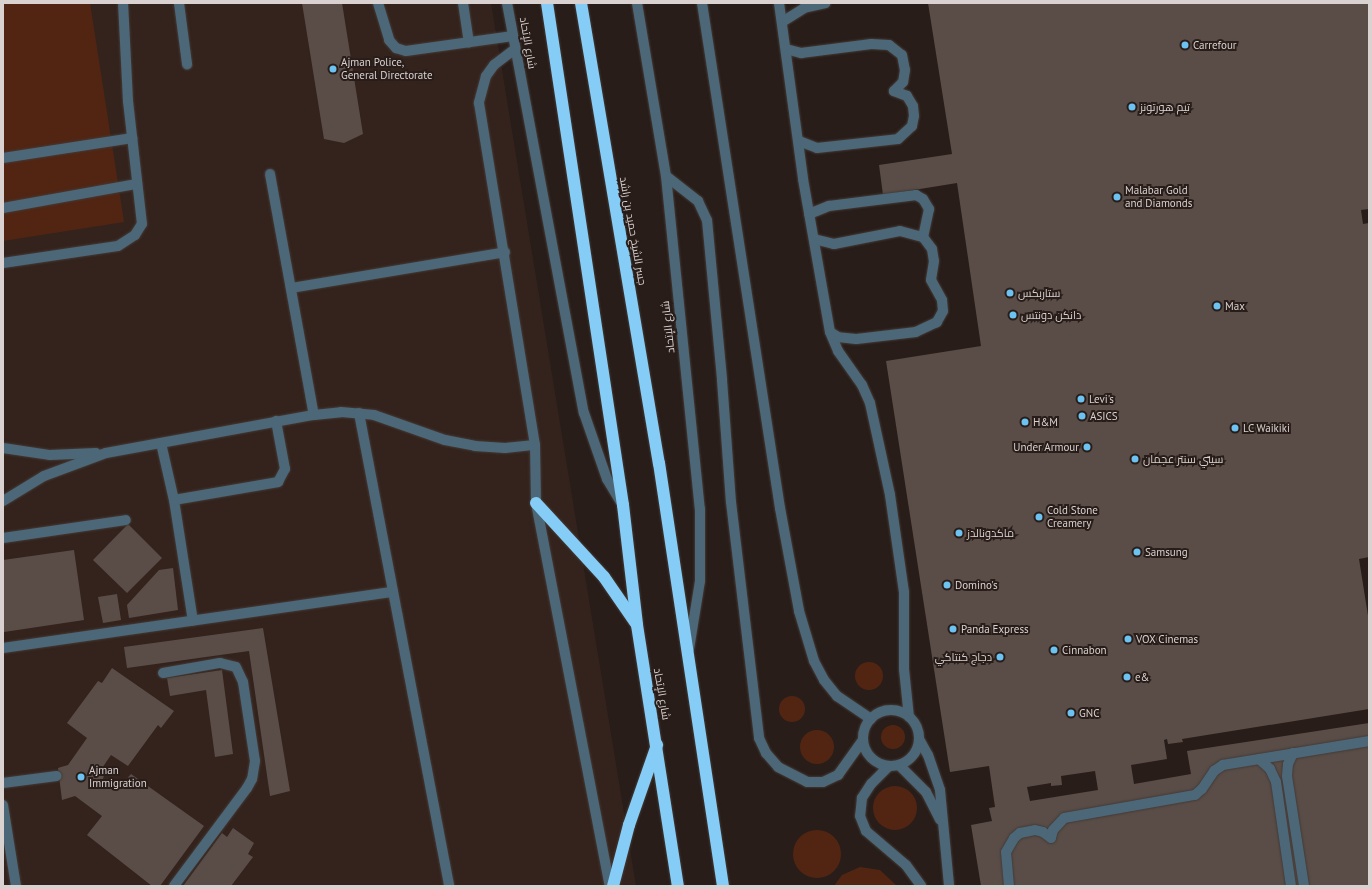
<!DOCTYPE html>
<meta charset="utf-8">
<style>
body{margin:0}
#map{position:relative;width:1372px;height:889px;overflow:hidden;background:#281d19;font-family:"PT Sans",Cairo,sans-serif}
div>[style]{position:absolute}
.built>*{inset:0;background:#34231d}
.green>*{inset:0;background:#522513}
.round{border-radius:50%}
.building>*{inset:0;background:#5a4d48}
.roads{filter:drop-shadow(0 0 1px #443a36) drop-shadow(0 0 1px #443a36)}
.minor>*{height:10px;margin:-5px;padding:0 5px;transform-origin:5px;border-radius:5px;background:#4c6878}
.minor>.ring{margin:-5px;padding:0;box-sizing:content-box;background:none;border:10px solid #4c6878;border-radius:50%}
.highway>*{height:12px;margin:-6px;padding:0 6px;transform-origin:6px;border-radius:6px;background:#85cdf6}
.dots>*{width:11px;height:11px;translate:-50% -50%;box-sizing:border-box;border:2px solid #281d19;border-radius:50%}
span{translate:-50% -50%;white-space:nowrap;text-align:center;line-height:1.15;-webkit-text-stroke:4px #281d19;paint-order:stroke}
.street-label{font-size:11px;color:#dad2d0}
.poi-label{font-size:11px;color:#dad2d0}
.left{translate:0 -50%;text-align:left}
.right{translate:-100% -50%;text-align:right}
.frame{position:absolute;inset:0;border:4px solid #dad2d0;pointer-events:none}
</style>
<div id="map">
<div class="built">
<div style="clip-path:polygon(3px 3px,491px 3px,636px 886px,3px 886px)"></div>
</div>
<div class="green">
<div style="clip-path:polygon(3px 3px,90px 3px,124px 222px,3px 241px)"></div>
<div class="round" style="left:855px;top:662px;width:28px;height:28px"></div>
<div class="round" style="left:779px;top:696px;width:26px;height:26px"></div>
<div class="round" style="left:881px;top:725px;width:24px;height:24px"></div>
<div class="round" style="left:800px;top:730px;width:34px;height:34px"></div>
<div class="round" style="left:873px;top:786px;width:44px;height:44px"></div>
<div class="round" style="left:793px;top:830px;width:48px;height:48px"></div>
<div style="clip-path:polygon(860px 867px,880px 870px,897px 886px,834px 886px,842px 875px)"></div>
</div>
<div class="building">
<div style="clip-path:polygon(302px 3px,342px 3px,363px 134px,344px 143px,324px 139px)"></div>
<div style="clip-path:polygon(evenodd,928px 3px,1369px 3px,1369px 209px,1361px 210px,1363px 224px,1369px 223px,1369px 557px,1359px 559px,1369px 622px,1369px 709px,1182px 739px,1183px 742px,1168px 744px,1167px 739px,1164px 740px,1167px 759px,1131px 765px,1134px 784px,1191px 774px,1187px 751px,1369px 723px,1369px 886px,981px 886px,971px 825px,992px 821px,989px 808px,995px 807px,989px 766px,950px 772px,886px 361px,981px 346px,957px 183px,883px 195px,879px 165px,952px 154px,928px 3px,1095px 771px,1098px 790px,1030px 801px,1027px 787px,1051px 783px,1051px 786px,1062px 785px,1061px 776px,1095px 771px)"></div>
<div style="clip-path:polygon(128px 524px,162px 558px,127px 593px,93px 560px)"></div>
<div style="clip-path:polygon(74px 550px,84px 620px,4px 632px,3px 560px)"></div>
<div style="clip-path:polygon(173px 568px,178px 610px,129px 618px,127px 605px,159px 570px)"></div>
<div style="clip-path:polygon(117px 594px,121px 620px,103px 623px,98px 597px)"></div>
<div style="clip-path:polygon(263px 628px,290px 791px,270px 796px,249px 651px,127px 668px,124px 647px)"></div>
<div style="clip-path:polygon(112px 668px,174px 711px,161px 728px,158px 725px,128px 766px,111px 755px,100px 771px,104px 775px,103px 779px,117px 790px,131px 774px,204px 826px,160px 886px,152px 886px,87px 835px,102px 816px,75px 796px,62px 800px,58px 768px,68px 765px,87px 738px,67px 723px,98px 681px,102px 683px)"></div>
<div style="clip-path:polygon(222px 670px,233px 754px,215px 757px,206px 690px,170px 696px,167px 678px)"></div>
<div style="clip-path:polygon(233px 828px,254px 843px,248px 854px,253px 857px,231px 886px,183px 886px,222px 833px,227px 837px)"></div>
</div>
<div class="roads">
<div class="minor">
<div style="left:179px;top:3px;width:62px;rotate:82.5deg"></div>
<div style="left:378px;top:3px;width:39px;rotate:73deg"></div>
<div style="left:389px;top:40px;width:11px;rotate:49deg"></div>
<div style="left:396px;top:48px;width:10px;rotate:17deg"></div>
<div style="left:406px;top:51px;width:108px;rotate:-8deg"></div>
<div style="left:463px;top:3px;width:40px;rotate:81.5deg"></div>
<div style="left:507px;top:3px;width:417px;rotate:79.4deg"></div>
<div style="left:584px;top:413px;width:70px;rotate:70.8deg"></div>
<div style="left:607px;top:479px;width:29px;rotate:59deg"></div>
<div style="left:637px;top:3px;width:175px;rotate:80.5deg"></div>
<div style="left:666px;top:176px;width:335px;rotate:84.2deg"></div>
<div style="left:700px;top:509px;width:72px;rotate:90deg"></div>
<div style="left:700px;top:581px;width:69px;rotate:99.2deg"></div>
<div style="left:702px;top:3px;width:511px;rotate:81.22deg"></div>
<div style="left:780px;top:508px;width:105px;rotate:79.5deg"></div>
<div style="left:799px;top:611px;width:52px;rotate:73.3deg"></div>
<div style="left:814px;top:661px;width:21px;rotate:62deg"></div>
<div style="left:824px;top:680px;width:21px;rotate:51deg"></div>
<div style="left:837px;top:696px;width:41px;rotate:34.1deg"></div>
<div style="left:779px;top:3px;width:178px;rotate:82.2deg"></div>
<div style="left:803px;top:179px;width:155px;rotate:80deg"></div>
<div style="left:830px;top:332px;width:21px;rotate:67deg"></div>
<div style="left:838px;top:351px;width:42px;rotate:54.8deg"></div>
<div style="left:862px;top:385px;width:20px;rotate:66deg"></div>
<div style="left:870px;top:403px;width:94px;rotate:77.7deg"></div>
<div style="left:890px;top:495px;width:98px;rotate:81.8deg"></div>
<div style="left:904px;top:592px;width:77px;rotate:90deg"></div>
<div style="left:904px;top:669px;width:48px;rotate:84.1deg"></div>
<div style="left:782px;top:22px;width:26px;rotate:-32deg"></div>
<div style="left:804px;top:8px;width:22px;rotate:-13deg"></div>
<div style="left:515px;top:49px;width:26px;rotate:143deg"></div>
<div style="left:494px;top:65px;width:14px;rotate:126deg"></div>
<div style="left:486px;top:76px;width:28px;rotate:105deg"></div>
<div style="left:479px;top:103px;width:347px;rotate:80.7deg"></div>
<div style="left:535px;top:445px;width:58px;rotate:89deg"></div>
<div style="left:536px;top:503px;width:390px;rotate:79.1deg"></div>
<div style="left:786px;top:49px;width:16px;rotate:15deg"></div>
<div style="left:801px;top:53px;width:71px;rotate:-7.3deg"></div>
<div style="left:871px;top:44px;width:18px;rotate:3deg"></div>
<div style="left:889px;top:45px;width:16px;rotate:38deg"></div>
<div style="left:902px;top:55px;width:15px;rotate:79deg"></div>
<div style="left:905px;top:70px;width:12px;rotate:99deg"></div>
<div style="left:903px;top:82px;width:13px;rotate:135deg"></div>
<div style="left:799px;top:141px;width:19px;rotate:21deg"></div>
<div style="left:817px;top:148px;width:81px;rotate:-6.3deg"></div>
<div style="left:898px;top:139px;width:19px;rotate:-43deg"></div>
<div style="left:912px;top:126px;width:10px;rotate:-79deg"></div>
<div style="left:914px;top:116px;width:10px;rotate:-96deg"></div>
<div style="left:913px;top:106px;width:12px;rotate:-121deg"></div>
<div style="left:907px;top:96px;width:14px;rotate:-159deg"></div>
<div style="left:3px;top:158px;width:131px;rotate:-8.8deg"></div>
<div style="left:270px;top:174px;width:245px;rotate:79.7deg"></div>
<div style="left:666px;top:176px;width:41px;rotate:38deg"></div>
<div style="left:698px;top:201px;width:21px;rotate:65deg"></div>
<div style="left:707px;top:220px;width:161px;rotate:84.6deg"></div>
<div style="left:722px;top:380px;width:122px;rotate:85.8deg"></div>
<div style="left:731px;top:502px;width:238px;rotate:83.2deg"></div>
<div style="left:759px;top:738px;width:17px;rotate:65deg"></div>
<div style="left:766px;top:753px;width:18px;rotate:49deg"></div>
<div style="left:778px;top:767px;width:33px;rotate:27deg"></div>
<div style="left:807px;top:782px;width:16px"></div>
<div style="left:823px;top:782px;width:17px;rotate:-25deg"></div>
<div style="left:838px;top:775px;width:43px;rotate:-54.5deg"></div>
<div style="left:3px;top:208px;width:136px;rotate:-10.2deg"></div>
<div style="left:809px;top:214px;width:22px;rotate:-22deg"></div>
<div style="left:829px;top:206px;width:88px;rotate:-7.2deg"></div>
<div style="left:916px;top:195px;width:8px;rotate:30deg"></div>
<div style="left:923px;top:199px;width:12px;rotate:59deg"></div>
<div style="left:929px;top:209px;width:29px;rotate:102deg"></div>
<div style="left:814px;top:239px;width:21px;rotate:14deg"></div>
<div style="left:834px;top:244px;width:67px;rotate:-11.1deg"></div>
<div style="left:900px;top:231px;width:24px;rotate:15deg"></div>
<div style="left:923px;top:237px;width:15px;rotate:53deg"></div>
<div style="left:932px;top:249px;width:12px;rotate:81deg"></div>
<div style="left:934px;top:261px;width:19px;rotate:99deg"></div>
<div style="left:931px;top:280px;width:23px;rotate:61deg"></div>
<div style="left:942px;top:300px;width:11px;rotate:85deg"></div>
<div style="left:943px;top:311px;width:13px;rotate:119deg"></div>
<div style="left:937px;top:322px;width:23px;rotate:155deg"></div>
<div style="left:916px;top:332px;width:60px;rotate:173.3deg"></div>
<div style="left:856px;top:339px;width:18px;rotate:-174deg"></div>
<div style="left:838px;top:337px;width:9px;rotate:-148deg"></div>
<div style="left:3px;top:263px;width:116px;rotate:-8.4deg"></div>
<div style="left:118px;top:246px;width:20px;rotate:-33deg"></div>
<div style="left:135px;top:235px;width:13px;rotate:-58deg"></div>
<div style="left:142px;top:224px;width:124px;rotate:-96.5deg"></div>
<div style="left:128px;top:101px;width:98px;rotate:-92.9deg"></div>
<div style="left:291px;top:288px;width:217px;rotate:-9.5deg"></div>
<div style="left:359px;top:413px;width:481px;rotate:79.2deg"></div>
<div style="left:161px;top:443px;width:58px;rotate:77.2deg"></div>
<div style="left:174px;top:500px;width:122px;rotate:81.1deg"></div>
<div style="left:3px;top:448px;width:48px;rotate:8.5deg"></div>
<div style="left:50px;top:455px;width:46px;rotate:-2.5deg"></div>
<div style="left:174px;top:500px;width:106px;rotate:-9.8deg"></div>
<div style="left:278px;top:482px;width:15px;rotate:-62deg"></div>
<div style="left:285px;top:469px;width:49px;rotate:-100.6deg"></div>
<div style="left:3px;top:501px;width:48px;rotate:-31.4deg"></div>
<div style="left:44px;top:476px;width:66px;rotate:-20.4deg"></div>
<div style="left:106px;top:453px;width:211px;rotate:-10.4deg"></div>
<div style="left:314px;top:415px;width:27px;rotate:-6deg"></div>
<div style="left:341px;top:412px;width:33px;rotate:5deg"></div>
<div style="left:374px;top:415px;width:75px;rotate:19.4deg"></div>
<div style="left:445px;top:440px;width:31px;rotate:11deg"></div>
<div style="left:475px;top:446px;width:30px;rotate:4deg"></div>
<div style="left:505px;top:448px;width:30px;rotate:-6deg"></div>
<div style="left:3px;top:538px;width:124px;rotate:-8.3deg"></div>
<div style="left:3px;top:648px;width:394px;rotate:-8.2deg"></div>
<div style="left:163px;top:673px;width:58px;rotate:-10deg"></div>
<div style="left:220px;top:663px;width:16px;rotate:14deg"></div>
<div style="left:236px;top:667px;width:17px;rotate:65deg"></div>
<div style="left:243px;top:682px;width:80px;rotate:81.4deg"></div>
<div style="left:255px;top:761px;width:18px;rotate:99deg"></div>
<div style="left:252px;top:779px;width:10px;rotate:119deg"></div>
<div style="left:247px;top:788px;width:122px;rotate:126.7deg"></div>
<div class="ring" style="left:863px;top:710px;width:46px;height:46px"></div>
<div style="left:919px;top:739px;width:18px;rotate:61deg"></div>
<div style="left:928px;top:755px;width:37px;rotate:71deg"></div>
<div style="left:940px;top:790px;width:96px;rotate:84.6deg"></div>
<div style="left:1293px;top:753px;width:12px;rotate:114deg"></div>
<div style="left:1288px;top:764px;width:12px;rotate:95deg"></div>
<div style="left:1287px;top:776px;width:111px;rotate:81.2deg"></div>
<div style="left:1259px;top:759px;width:15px;rotate:42deg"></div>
<div style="left:1270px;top:769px;width:14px;rotate:65deg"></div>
<div style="left:1276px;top:782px;width:105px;rotate:81.8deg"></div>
<div style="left:899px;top:765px;width:38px;rotate:45deg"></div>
<div style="left:926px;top:792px;width:31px;rotate:63deg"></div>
<div style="left:889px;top:766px;width:25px;rotate:135deg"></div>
<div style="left:871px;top:784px;width:17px;rotate:123deg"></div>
<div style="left:862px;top:798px;width:18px;rotate:96deg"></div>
<div style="left:860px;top:816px;width:16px;rotate:68deg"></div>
<div style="left:866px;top:831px;width:52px;rotate:40.4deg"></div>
<div style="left:906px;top:865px;width:26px;rotate:54deg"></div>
<div style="left:3px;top:783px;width:54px;rotate:-7.4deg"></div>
<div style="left:3px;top:805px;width:82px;rotate:80.9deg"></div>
<div style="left:1009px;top:886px;width:34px;rotate:-95deg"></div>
<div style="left:1006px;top:852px;width:16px;rotate:-60deg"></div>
<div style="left:1014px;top:838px;width:8px;rotate:-40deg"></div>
<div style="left:1020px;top:833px;width:15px;rotate:-11deg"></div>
<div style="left:1035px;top:830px;width:8px;rotate:14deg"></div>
<div style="left:1043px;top:832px;width:10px;rotate:37deg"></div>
<div style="left:1051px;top:838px;width:8px;rotate:-76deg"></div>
<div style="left:1053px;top:830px;width:16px;rotate:-47deg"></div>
<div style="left:1064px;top:818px;width:133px;rotate:-10deg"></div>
<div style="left:1195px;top:795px;width:9px;rotate:-41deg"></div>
<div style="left:1202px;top:789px;width:22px;rotate:-56deg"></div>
<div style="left:1214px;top:771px;width:11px;rotate:-34deg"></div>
<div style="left:1223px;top:765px;width:148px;rotate:-9.3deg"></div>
</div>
<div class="highway">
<div style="left:547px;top:3px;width:508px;rotate:81.39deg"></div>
<div style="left:623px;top:505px;width:121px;rotate:83.3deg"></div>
<div style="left:637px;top:625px;width:264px;rotate:81.1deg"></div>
<div style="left:581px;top:3px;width:467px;rotate:80.4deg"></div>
<div style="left:659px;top:463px;width:428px;rotate:81.4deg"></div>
<div style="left:536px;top:503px;width:100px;rotate:47.4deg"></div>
<div style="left:604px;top:577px;width:55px;rotate:55.4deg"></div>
<div style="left:613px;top:886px;width:63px;rotate:-75.3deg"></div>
<div style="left:629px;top:825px;width:85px;rotate:-70.7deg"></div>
</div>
</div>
<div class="dots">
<div style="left:1185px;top:45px;background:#6cc3f2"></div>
<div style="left:333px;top:69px;background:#6cc3f2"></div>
<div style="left:1132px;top:107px;background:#6cc3f2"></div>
<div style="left:1117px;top:197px;background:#6cc3f2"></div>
<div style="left:1010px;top:293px;background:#6cc3f2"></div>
<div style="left:1217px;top:306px;background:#6cc3f2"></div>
<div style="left:1013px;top:315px;background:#6cc3f2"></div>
<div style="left:1081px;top:399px;background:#6cc3f2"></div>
<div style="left:1082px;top:416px;background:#6cc3f2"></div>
<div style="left:1025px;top:422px;background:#6cc3f2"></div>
<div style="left:1235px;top:428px;background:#6cc3f2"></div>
<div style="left:1087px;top:447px;background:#6cc3f2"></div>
<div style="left:1135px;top:459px;background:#6cc3f2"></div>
<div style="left:1039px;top:517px;background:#6cc3f2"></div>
<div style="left:959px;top:533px;background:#6cc3f2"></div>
<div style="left:1137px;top:552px;background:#6cc3f2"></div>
<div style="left:947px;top:585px;background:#6cc3f2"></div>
<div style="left:953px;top:629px;background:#6cc3f2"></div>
<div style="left:1128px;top:639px;background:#6cc3f2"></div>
<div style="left:1054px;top:650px;background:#6cc3f2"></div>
<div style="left:1000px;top:657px;background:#6cc3f2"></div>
<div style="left:1127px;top:677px;background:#6cc3f2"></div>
<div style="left:1071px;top:713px;background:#6cc3f2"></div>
<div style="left:81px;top:777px;background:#6cc3f2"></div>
</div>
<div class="street-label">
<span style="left:528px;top:43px;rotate:80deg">شارع الإتحاد</span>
<span style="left:633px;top:231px;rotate:80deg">جسر الشيخ حميد بن راشد</span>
<span style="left:668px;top:327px;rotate:-96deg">شارع الإتحاد</span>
<span style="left:662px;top:694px;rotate:80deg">شارع الإتحاد</span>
</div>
<div class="poi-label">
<span class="left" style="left:1193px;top:45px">Carrefour</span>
<span class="left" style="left:341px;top:69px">Ajman Police,<br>General Directorate</span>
<span class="left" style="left:1140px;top:107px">تيم هورتونز</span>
<span class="left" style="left:1125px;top:197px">Malabar Gold<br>and Diamonds</span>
<span class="left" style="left:1018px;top:293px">ستاربكس</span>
<span class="left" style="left:1225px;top:306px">Max</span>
<span class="left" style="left:1021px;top:315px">دانكن دونتس</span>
<span class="left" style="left:1089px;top:399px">Levi's</span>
<span class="left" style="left:1090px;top:416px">ASICS</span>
<span class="left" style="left:1033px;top:422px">H&amp;M</span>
<span class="left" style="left:1243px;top:428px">LC Waikiki</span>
<span class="right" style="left:1079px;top:447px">Under Armour</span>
<span class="left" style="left:1143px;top:459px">سيتي سنتر عجمان</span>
<span class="left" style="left:1047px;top:517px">Cold Stone<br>Creamery</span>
<span class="left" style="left:967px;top:533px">ماكدونالدز</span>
<span class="left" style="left:1145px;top:552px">Samsung</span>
<span class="left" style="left:955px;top:585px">Domino's</span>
<span class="left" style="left:961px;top:629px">Panda Express</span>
<span class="left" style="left:1136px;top:639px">VOX Cinemas</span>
<span class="left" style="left:1062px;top:650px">Cinnabon</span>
<span class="right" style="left:992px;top:657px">دجاج كنتاكي</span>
<span class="left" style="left:1135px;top:677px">e&amp;</span>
<span class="left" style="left:1079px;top:713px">GNC</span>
<span class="left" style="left:89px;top:777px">Ajman<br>Immigration</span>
</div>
<div class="frame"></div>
</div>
